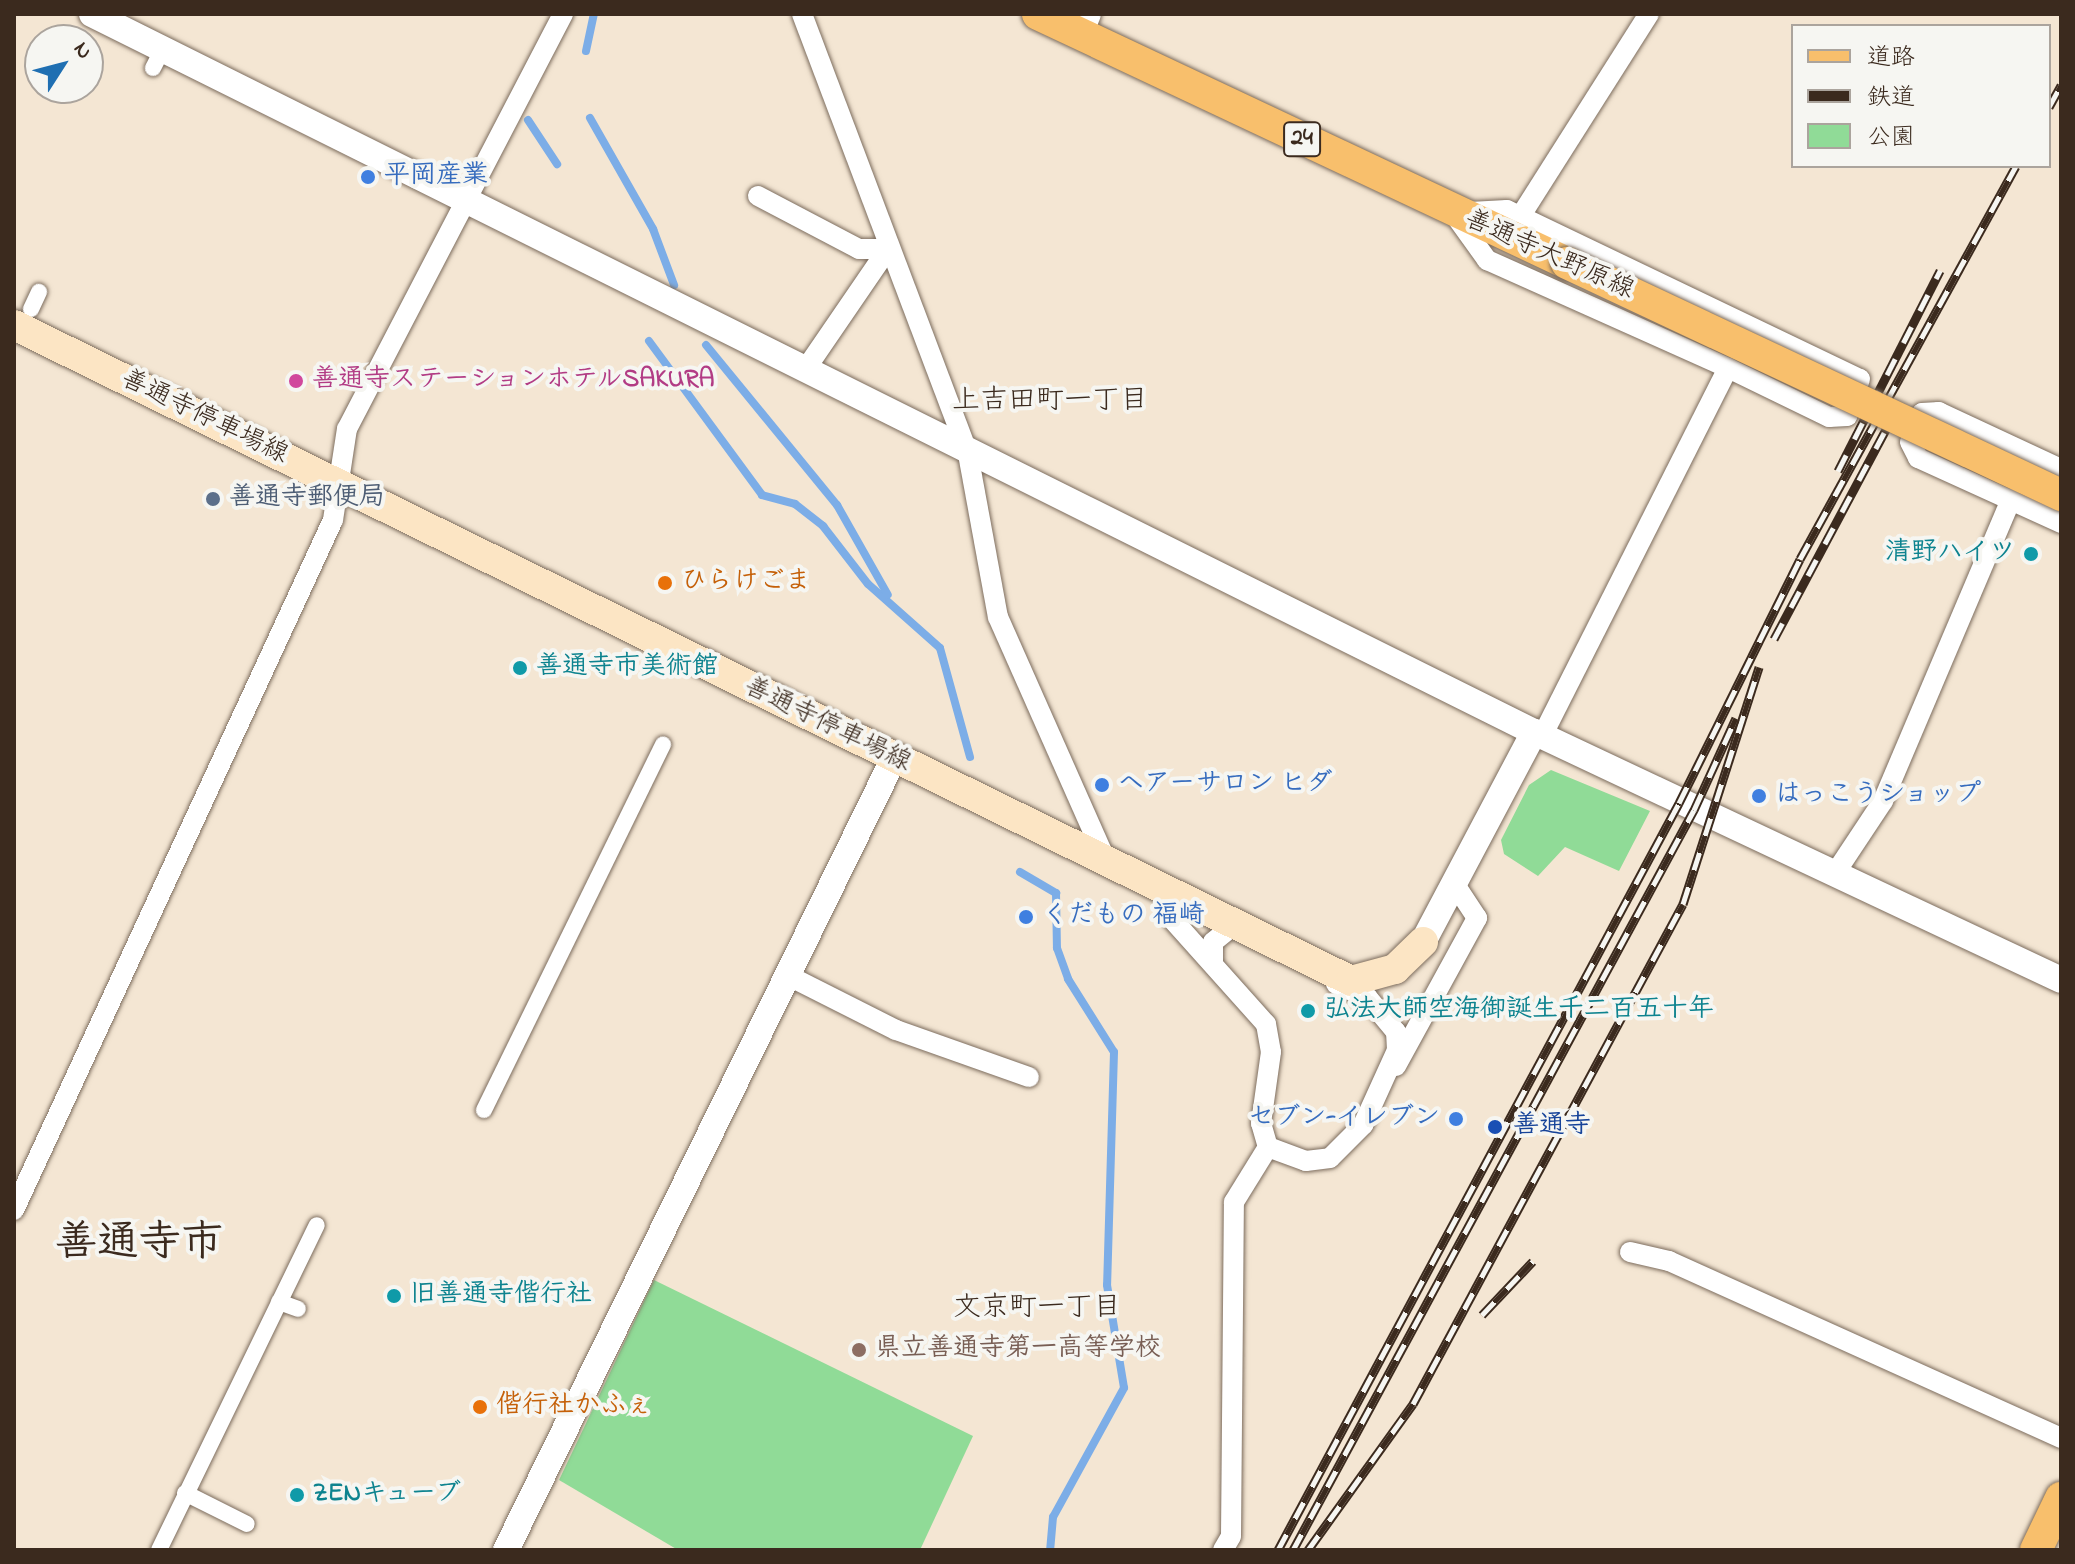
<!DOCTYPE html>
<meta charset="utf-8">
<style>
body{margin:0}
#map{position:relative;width:2075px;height:1564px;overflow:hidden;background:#f4e6d3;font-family:"Indie Flower","Klee One",sans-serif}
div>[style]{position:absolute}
.green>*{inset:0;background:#90db97}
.stream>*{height:8px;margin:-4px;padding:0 4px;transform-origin:4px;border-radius:4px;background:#7cade7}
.roads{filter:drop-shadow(0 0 2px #7c6c5d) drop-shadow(0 0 2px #7c6c5d)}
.pedestrian>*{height:16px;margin:-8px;padding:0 8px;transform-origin:8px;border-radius:8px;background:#fff}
.minor>*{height:20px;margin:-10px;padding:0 10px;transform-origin:10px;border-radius:10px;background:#fff}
.tertiary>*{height:26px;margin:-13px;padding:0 13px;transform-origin:13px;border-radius:13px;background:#fff}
.secondary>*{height:30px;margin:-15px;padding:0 15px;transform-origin:15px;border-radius:15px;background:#fce5c4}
.primary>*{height:32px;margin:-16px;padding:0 16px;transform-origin:16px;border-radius:16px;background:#f8bf6c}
.rail>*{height:9px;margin-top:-4.5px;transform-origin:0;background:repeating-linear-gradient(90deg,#f6f6f2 0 18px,#3b2a1e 0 36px);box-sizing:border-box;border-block:2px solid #3b2a1e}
.bridges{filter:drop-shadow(0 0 2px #7c6c5d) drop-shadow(0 0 2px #7c6c5d)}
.primary-bridge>*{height:32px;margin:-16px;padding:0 16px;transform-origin:16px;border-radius:16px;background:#f8bf6c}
.dots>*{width:22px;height:22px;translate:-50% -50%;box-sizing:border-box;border:4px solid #f6f6f2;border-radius:50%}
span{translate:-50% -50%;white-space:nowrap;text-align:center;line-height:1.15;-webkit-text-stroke:8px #f6f6f2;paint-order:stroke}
.shield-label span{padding:2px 6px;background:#f6f6f2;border:2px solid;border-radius:6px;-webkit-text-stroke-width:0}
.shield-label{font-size:24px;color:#3b2a1e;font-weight:700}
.shop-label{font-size:26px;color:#366cbe;font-weight:700}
.left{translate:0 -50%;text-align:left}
.right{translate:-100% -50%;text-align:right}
.street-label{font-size:26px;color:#3b2a1e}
.hotel-label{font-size:26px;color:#b23c85;font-weight:700}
.service-label{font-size:26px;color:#4e5e75;font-weight:700}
.culture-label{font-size:26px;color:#0d838f;font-weight:700}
.food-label{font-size:26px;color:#c56008;font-weight:700}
.transit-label{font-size:26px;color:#164399;font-weight:700}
.education-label{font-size:26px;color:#785e54;font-weight:700}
.neighbourhood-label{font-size:28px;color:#3b2a1e}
.town-label{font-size:42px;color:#3b2a1e;font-weight:700}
.frame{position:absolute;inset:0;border:16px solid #3b2a1e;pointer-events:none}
.legend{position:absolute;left:1791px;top:24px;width:260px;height:144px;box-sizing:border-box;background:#f6f6f2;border:2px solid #aba49d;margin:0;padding:10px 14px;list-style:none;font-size:24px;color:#3b2a1e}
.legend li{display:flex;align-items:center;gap:16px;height:40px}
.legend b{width:40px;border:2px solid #aba49d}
.north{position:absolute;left:24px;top:24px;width:80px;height:80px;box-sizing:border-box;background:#f6f6f2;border:2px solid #aba49d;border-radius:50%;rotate:54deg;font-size:22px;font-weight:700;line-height:32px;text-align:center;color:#3b2a1e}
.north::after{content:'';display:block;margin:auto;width:28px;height:36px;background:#1f6fb2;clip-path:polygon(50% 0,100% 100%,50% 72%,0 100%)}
</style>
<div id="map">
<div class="green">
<div style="clip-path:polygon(1551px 770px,1650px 811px,1619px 871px,1565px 847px,1538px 876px,1504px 854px,1501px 840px,1529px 785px)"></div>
<div style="clip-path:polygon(654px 1280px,973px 1436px,920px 1550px,678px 1550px,559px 1480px)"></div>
</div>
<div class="stream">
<div style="left:586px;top:51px;width:38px;rotate:-78deg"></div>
<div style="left:590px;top:118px;width:128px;rotate:60.4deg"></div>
<div style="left:653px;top:229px;width:60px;rotate:69.4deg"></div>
<div style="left:528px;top:120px;width:53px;rotate:56.6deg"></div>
<div style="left:649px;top:341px;width:191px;rotate:53.7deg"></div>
<div style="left:762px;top:495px;width:34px;rotate:15deg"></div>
<div style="left:795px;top:504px;width:36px;rotate:38deg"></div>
<div style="left:823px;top:526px;width:73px;rotate:52.2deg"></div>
<div style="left:868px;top:584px;width:96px;rotate:41.6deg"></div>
<div style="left:940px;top:648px;width:113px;rotate:74.6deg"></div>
<div style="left:706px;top:345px;width:207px;rotate:50.7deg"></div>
<div style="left:837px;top:505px;width:103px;rotate:60.5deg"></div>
<div style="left:1020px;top:872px;width:42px;rotate:30.3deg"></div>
<div style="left:1056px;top:893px;width:55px;rotate:89deg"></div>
<div style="left:1057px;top:948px;width:33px;rotate:70deg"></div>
<div style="left:1068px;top:979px;width:86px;rotate:57.8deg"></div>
<div style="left:1114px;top:1052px;width:233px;rotate:91.7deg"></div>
<div style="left:1107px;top:1285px;width:104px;rotate:80.6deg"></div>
<div style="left:1124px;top:1388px;width:147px;rotate:118.8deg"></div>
<div style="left:1053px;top:1517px;width:33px;rotate:95deg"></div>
</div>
<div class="roads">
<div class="pedestrian">
<div style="left:153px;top:68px;width:22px;rotate:-63deg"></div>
<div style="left:31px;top:309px;width:19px;rotate:-65deg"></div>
<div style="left:484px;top:1110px;width:407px;rotate:-63.9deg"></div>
<div style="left:279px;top:1302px;width:20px;rotate:20deg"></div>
<div style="left:185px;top:1493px;width:69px;rotate:26.6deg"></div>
<div style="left:159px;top:1550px;width:361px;rotate:-64.1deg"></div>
</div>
<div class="minor">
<div style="left:802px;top:14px;width:470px;rotate:69.3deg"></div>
<div style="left:968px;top:454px;width:166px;rotate:79.6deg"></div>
<div style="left:998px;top:617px;width:269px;rotate:66.1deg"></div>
<div style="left:1083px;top:35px;width:22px;rotate:-69deg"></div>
<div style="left:758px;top:196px;width:114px;rotate:27.7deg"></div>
<div style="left:859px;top:249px;width:29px"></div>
<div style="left:1470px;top:212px;width:37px;rotate:-3deg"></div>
<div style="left:1507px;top:210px;width:391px;rotate:25.6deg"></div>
<div style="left:1860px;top:379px;width:39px;rotate:109deg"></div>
<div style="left:1847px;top:416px;width:18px;rotate:177deg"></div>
<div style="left:1829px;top:417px;width:112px;rotate:-154.1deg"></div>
<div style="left:1454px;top:214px;width:57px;rotate:54.3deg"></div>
<div style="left:1487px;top:260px;width:264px;rotate:24.1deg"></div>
<div style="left:1728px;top:368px;width:412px;rotate:116.8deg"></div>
<div style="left:1520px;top:217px;width:241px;rotate:-57.6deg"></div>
<div style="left:805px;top:370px;width:147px;rotate:-55.6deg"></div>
<div style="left:2061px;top:469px;width:135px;rotate:-155deg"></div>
<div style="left:1939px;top:412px;width:17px;rotate:177deg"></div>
<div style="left:1922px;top:413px;width:31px;rotate:112deg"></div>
<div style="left:1910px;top:442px;width:18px;rotate:63deg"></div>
<div style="left:1918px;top:458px;width:157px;rotate:24.4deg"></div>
<div style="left:1834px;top:875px;width:89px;rotate:-56.5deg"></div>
<div style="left:1883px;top:801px;width:328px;rotate:-67deg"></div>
<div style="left:1167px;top:892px;width:27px;rotate:80deg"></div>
<div style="left:1172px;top:919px;width:141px;rotate:48.2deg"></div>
<div style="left:1266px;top:1024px;width:28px;rotate:80deg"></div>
<div style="left:1271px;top:1052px;width:72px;rotate:98deg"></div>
<div style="left:1261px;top:1123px;width:25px;rotate:74deg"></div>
<div style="left:1268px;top:1147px;width:40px;rotate:20.2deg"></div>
<div style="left:1306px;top:1161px;width:24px;rotate:-7deg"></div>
<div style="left:1330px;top:1158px;width:47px;rotate:-45deg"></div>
<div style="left:1363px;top:1125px;width:82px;rotate:-65.6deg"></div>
<div style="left:1397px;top:1050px;width:18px;rotate:-93deg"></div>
<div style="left:1396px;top:1032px;width:44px;rotate:-129.5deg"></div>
<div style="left:1368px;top:998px;width:35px;rotate:-156deg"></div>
<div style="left:1213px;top:964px;width:22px;rotate:-90deg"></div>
<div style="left:1213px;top:942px;width:27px;rotate:-39deg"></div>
<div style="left:787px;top:975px;width:122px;rotate:26.8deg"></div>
<div style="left:896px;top:1030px;width:141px;rotate:19.5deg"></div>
<div style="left:1396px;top:1066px;width:169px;rotate:-61.3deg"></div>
<div style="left:1477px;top:918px;width:42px;rotate:-123.3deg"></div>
<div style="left:14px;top:1210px;width:760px;rotate:-65.19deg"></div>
<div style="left:333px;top:520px;width:92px;rotate:-81.3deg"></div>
<div style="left:347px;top:429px;width:468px;rotate:-62.5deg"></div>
<div style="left:1630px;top:1252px;width:40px;rotate:13deg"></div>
<div style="left:1669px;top:1261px;width:430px;rotate:24.3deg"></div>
<div style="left:1223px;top:1550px;width:16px;rotate:-60deg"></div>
<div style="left:1231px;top:1536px;width:334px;rotate:-89.5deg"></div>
<div style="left:1234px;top:1202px;width:65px;rotate:-58.3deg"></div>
</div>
<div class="tertiary">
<div style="left:92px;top:14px;width:1611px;rotate:26.47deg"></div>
<div style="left:1534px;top:732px;width:582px;rotate:25.2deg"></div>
<div style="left:1423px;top:942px;width:238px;rotate:-62.1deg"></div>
<div style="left:506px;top:1550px;width:880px;rotate:-63.9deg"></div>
</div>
<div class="secondary">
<div style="left:14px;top:325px;width:1489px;rotate:26.13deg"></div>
<div style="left:1351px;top:981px;width:46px;rotate:-15.3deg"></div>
<div style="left:1395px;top:969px;width:39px;rotate:-44deg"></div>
</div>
<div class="primary">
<div style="left:1038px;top:14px;width:585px;rotate:25.21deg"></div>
<div style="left:2036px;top:1550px;width:58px;rotate:-64.3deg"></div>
</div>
</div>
<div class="rail">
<div style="left:2049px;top:107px;width:25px;rotate:-61deg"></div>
<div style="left:1838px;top:471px;width:225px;rotate:-63deg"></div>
<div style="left:1774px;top:639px;width:244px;rotate:-61.9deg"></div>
<div style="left:1482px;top:1315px;width:74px;rotate:-46.6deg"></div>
<div style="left:1278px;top:1550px;width:848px;rotate:-61.77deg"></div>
<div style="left:1679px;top:803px;width:272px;rotate:-63.6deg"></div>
<div style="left:1800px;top:559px;width:448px;rotate:-61.2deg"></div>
<div style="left:1293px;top:1550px;width:842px;rotate:-61.55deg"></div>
<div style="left:1694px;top:810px;width:101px;rotate:-65.5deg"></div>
<div style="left:1308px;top:1550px;width:180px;rotate:-54.3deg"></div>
<div style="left:1413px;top:1404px;width:568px;rotate:-61.63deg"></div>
<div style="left:1683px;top:904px;width:249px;rotate:-72.2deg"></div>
</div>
<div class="bridges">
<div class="primary-bridge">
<div style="left:1567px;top:263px;width:546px;rotate:25.16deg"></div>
</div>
</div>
<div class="dots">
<div style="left:368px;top:177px;background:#3f7fe0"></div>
<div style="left:296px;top:381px;background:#d1479c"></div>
<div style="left:213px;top:499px;background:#5c6f8a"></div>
<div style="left:2031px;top:554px;background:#0f9aa8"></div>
<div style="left:665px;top:583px;background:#e8710a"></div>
<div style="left:520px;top:668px;background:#0f9aa8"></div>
<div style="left:1102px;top:785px;background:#3f7fe0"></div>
<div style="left:1759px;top:796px;background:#3f7fe0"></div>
<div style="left:1026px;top:917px;background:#3f7fe0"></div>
<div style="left:1308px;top:1011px;background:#0f9aa8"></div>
<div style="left:1456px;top:1119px;background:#3f7fe0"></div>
<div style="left:1495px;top:1127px;background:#1a4fb4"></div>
<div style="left:394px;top:1296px;background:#0f9aa8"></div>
<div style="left:859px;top:1350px;background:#8d6e63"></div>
<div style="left:480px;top:1407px;background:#e8710a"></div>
<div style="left:297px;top:1495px;background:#0f9aa8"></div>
</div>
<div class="shield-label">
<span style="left:1302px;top:139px">24</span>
</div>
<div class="shop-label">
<span class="left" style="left:384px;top:177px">平岡産業</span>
<span class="left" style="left:1118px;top:785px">ヘアーサロン ヒダ</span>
<span class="left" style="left:1775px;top:796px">はっこうショップ</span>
<span class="left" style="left:1042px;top:917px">くだもの 福崎</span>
<span class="right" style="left:1440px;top:1119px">セブン-イレブン</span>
</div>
<div class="street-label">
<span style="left:1549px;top:256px;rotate:24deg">善通寺大野原線</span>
<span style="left:204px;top:418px;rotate:26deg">善通寺停車場線</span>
<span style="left:827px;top:726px;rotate:26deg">善通寺停車場線</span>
</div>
<div class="hotel-label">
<span class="left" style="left:312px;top:381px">善通寺ステーションホテルSAKURA</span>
</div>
<div class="service-label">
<span class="left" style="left:229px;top:499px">善通寺郵便局</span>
</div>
<div class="culture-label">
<span class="right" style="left:2015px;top:554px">清野ハイツ</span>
<span class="left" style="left:536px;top:668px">善通寺市美術館</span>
<span class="left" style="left:1324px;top:1011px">弘法大師空海御誕生千二百五十年</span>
<span class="left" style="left:410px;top:1296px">旧善通寺偕行社</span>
<span class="left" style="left:313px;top:1495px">ZENキューブ</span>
</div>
<div class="food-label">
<span class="left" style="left:681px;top:583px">ひらけごま</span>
<span class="left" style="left:496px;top:1407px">偕行社かふぇ</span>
</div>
<div class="transit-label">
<span class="left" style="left:1513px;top:1127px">善通寺</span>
</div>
<div class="education-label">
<span class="left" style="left:875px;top:1350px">県立善通寺第一高等学校</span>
</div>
<div class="neighbourhood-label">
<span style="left:1050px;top:402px">上吉田町一丁目</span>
<span style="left:1037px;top:1309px">文京町一丁目</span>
</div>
<div class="town-label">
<span style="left:139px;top:1244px">善通寺市</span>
</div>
<div class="frame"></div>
<ul class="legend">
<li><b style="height:10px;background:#f8bf6c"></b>道路</li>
<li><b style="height:10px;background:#3b2a1e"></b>鉄道</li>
<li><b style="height:22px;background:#90db97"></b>公園</li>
</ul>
<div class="north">N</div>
</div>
